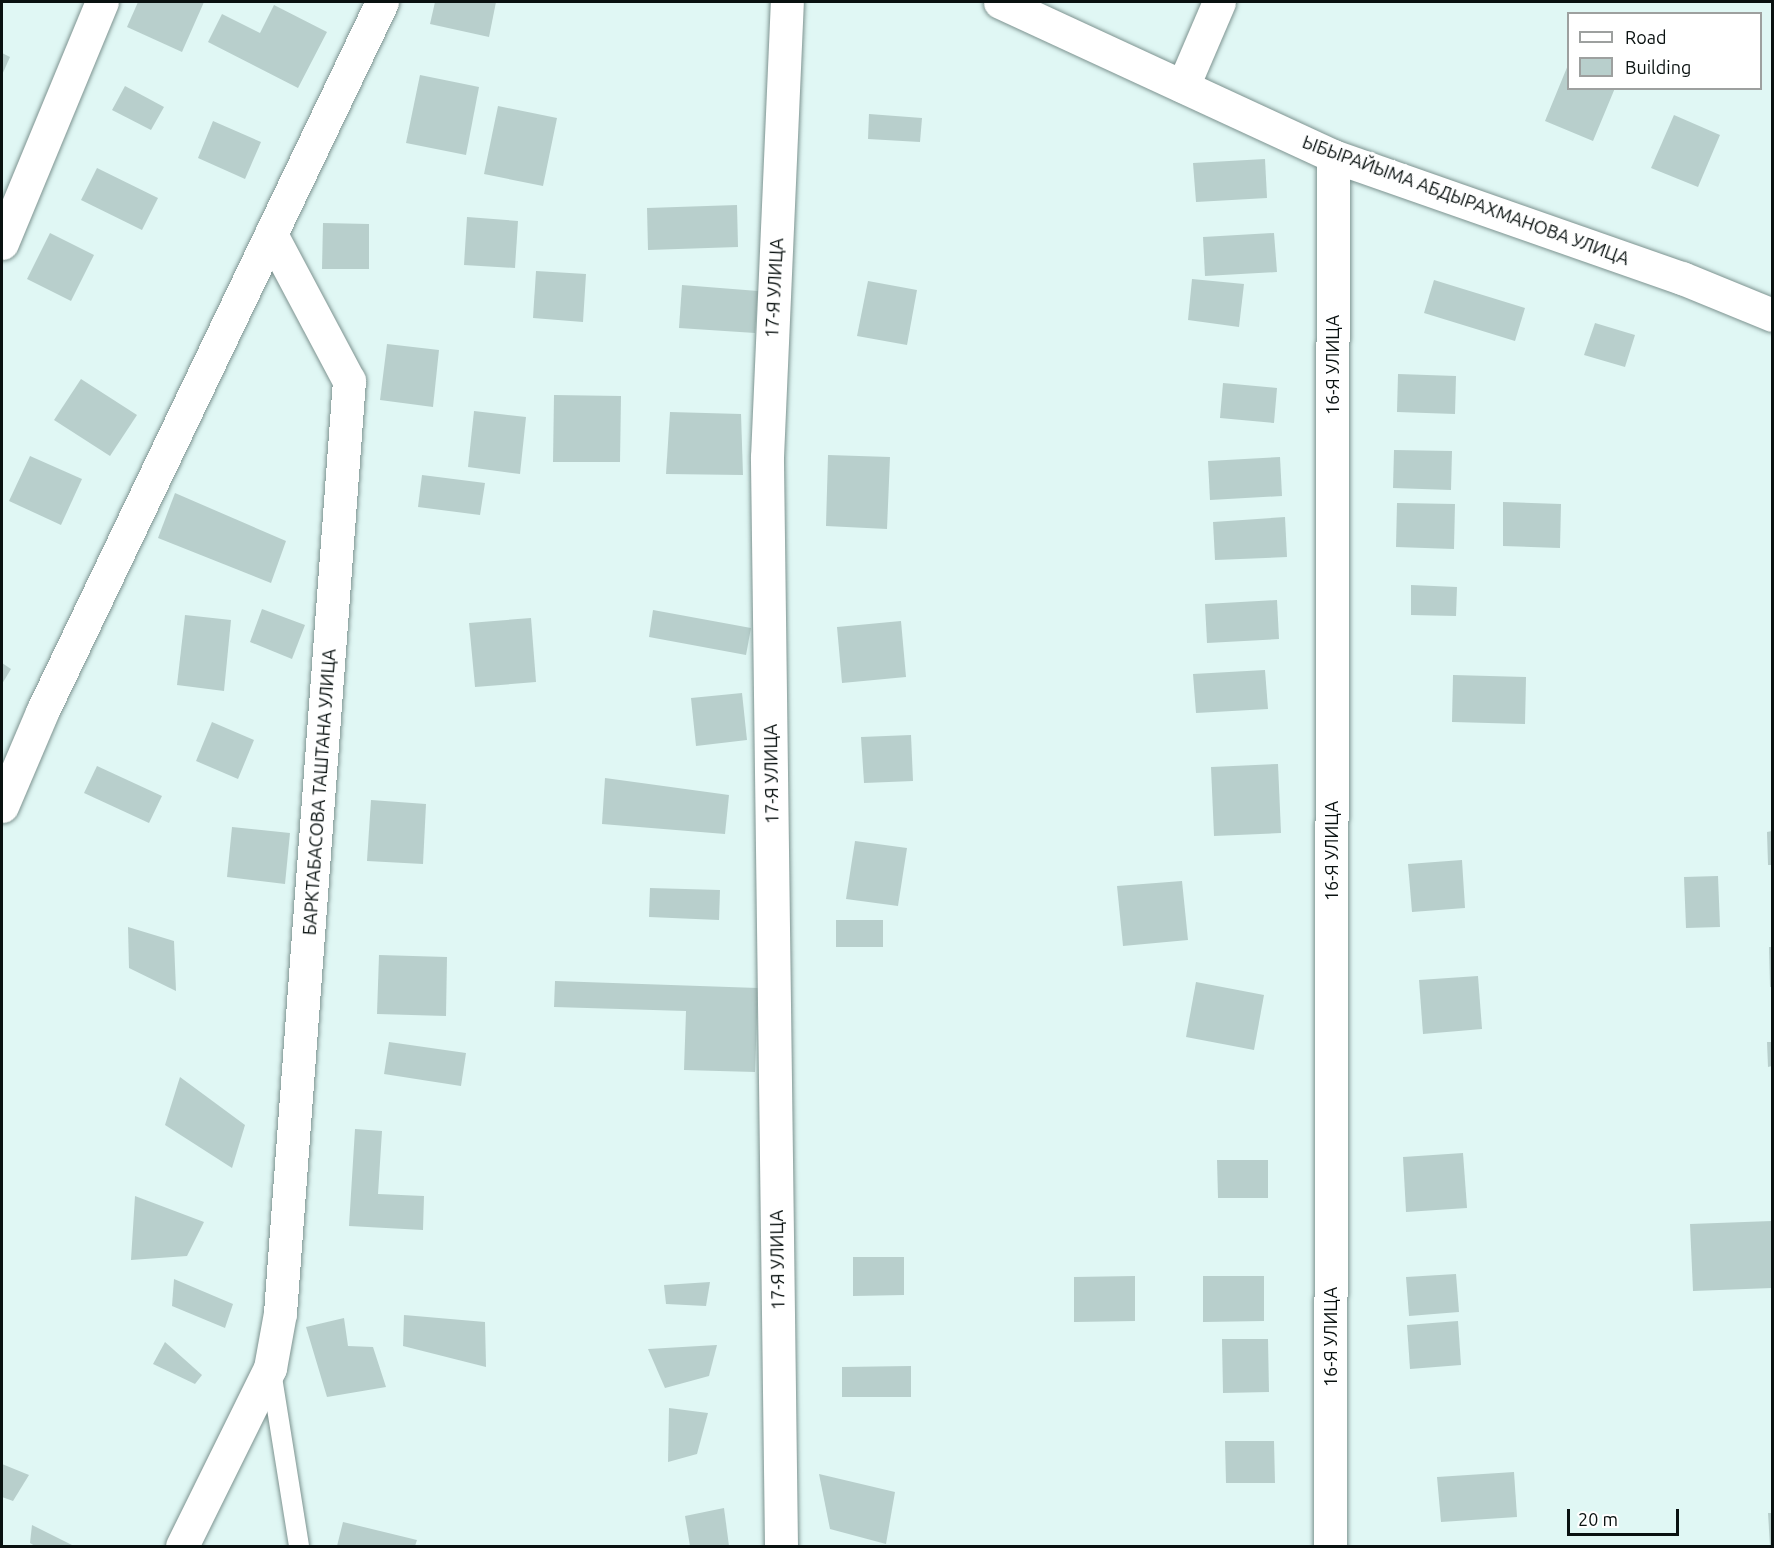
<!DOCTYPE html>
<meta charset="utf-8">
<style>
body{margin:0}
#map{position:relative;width:1774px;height:1548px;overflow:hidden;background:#e0f7f4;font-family:Ubuntu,sans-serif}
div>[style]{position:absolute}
.building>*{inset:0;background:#b8cfcc}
.roads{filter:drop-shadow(0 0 2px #7d9390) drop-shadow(0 0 2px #7d9390)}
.lane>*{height:20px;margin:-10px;padding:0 10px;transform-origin:10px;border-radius:10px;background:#fff}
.street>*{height:33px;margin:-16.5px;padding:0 16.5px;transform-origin:16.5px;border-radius:16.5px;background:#fff}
.secondary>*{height:33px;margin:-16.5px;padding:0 16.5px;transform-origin:16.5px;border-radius:16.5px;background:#fff}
span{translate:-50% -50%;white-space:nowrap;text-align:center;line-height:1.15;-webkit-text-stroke:6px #fff;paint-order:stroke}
.street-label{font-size:18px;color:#091110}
.frame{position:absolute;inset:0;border:3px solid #091110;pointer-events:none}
.legend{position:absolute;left:1567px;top:12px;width:195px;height:78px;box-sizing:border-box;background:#fff;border:2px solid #9da09f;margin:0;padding:8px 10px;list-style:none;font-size:18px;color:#091110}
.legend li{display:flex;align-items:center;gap:12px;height:30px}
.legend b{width:30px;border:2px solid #9da09f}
.scale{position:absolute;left:1567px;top:1509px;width:112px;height:27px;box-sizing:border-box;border:3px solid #091110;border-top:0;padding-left:8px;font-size:18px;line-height:21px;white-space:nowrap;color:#091110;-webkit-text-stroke:4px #fff;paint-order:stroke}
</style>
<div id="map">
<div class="building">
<div style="clip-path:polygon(138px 2px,204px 2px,182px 52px,127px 27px)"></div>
<div style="clip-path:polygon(435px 2px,496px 2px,489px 37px,430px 24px)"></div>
<div style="clip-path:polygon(274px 5px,327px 32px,298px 88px,208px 42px,222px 14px,260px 33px)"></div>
<div style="clip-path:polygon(2px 53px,10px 57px,2px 75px)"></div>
<div style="clip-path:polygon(1568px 65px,1568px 88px,1615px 88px,1593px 141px,1545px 121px)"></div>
<div style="clip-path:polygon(420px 75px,479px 87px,466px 155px,406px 143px)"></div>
<div style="clip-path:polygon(125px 86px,164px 107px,151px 130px,112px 110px)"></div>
<div style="clip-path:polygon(498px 106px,557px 118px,543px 186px,484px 174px)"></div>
<div style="clip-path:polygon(869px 114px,922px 118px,920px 142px,868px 139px)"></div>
<div style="clip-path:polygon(1674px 115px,1720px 135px,1698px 187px,1651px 168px)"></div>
<div style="clip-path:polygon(213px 121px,261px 142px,245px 179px,198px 158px)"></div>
<div style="clip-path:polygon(1265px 159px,1267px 198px,1196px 202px,1193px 163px)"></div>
<div style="clip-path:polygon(97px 168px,158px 198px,142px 230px,81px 200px)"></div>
<div style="clip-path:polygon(737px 205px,738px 247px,648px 250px,647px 208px)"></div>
<div style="clip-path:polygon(467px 217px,518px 221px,515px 268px,464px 265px)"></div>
<div style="clip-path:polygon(323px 223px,369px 224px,369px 269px,322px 269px)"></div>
<div style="clip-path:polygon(50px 233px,94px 255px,71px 301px,27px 279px)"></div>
<div style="clip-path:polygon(1274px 233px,1277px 272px,1205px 276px,1203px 237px)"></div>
<div style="clip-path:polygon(536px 271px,586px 274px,583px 322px,533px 318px)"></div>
<div style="clip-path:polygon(1192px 279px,1244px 284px,1239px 327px,1188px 320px)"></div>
<div style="clip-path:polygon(1434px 280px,1525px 308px,1515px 341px,1424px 313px)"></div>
<div style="clip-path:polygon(868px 281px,917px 290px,907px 345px,857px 336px)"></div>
<div style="clip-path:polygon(682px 285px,758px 291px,755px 333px,679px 328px)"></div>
<div style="clip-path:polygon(1595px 323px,1635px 335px,1625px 367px,1584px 355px)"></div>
<div style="clip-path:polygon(387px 344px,439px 350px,433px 407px,380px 400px)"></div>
<div style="clip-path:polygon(1398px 374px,1456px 376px,1455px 414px,1397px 412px)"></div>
<div style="clip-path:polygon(81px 379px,137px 415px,110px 456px,54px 420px)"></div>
<div style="clip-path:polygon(1223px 383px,1277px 388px,1274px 423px,1220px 418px)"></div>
<div style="clip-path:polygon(554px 395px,621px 396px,620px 462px,553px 462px)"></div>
<div style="clip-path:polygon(474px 411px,526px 417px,520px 474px,468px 467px)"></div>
<div style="clip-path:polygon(670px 412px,741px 414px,743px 475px,666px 474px)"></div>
<div style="clip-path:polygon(1394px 450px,1452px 451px,1451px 490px,1393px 488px)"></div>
<div style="clip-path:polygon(828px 455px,890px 457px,887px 529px,826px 526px)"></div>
<div style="clip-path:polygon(30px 456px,82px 479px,61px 525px,9px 501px)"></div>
<div style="clip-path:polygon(1280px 457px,1282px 496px,1210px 500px,1208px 461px)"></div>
<div style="clip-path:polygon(422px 475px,485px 483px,480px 515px,418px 507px)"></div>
<div style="clip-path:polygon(175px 493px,286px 541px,271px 583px,158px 538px)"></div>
<div style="clip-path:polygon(1503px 502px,1561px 504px,1560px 548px,1503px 546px)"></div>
<div style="clip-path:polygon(1397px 503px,1455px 504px,1454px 549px,1396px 547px)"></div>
<div style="clip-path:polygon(1285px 517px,1287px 557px,1215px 560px,1213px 522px)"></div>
<div style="clip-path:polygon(1411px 585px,1457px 587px,1456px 616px,1411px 615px)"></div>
<div style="clip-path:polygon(1277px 600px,1279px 639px,1207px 643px,1205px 604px)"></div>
<div style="clip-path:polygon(262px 609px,305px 625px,292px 659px,250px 642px)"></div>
<div style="clip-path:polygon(653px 610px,751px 628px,746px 655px,649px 637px)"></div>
<div style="clip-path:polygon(185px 615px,231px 620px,224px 691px,177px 685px)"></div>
<div style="clip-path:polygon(531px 618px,536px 682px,475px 687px,469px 623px)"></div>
<div style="clip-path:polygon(901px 621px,906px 677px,842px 683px,837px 627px)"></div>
<div style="clip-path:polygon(2px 663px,11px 669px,2px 684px)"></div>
<div style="clip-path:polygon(1265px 670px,1268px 709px,1196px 713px,1193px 674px)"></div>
<div style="clip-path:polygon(1453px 675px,1526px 677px,1525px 724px,1452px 722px)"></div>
<div style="clip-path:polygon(742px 693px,747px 740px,696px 746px,691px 698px)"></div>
<div style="clip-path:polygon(212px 722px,254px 740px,238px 779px,196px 761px)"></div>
<div style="clip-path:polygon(911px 735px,913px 781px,864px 783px,861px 737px)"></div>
<div style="clip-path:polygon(1278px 764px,1281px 833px,1214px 836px,1211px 767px)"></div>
<div style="clip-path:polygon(97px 766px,162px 796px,149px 823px,84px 793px)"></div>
<div style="clip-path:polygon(605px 778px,729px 795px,725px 834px,602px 824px)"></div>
<div style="clip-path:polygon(371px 800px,426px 804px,423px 864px,367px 861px)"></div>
<div style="clip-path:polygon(232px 827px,290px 833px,285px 884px,227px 877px)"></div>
<div style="clip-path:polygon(1772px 831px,1772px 865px,1768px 865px,1767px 832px)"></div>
<div style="clip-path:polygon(855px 841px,907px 848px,898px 906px,846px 899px)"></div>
<div style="clip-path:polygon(1462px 860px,1465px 908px,1412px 912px,1408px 864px)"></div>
<div style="clip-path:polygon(1718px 876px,1720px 927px,1686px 928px,1684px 877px)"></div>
<div style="clip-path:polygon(1182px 881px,1188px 940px,1123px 946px,1117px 886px)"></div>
<div style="clip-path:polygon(650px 888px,720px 890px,719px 920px,649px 917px)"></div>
<div style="clip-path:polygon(836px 920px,883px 920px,883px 947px,836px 947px)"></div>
<div style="clip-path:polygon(128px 927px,174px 941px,176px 991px,129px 968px)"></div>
<div style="clip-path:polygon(1769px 947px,1772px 947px,1772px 987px,1770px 987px)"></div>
<div style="clip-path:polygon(379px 955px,447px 957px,446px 1016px,377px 1014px)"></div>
<div style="clip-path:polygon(1478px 976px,1482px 1029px,1423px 1034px,1419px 980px)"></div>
<div style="clip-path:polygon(555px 981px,758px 988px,755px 1072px,684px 1070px,686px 1011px,554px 1007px)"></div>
<div style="clip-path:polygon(1196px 982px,1264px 995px,1254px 1050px,1186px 1037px)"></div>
<div style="clip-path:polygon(389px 1042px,466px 1053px,461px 1086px,384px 1074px)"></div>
<div style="clip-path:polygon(1767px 1042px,1772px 1042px,1772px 1066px,1768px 1067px)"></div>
<div style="clip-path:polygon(180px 1077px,245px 1125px,232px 1168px,165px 1125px)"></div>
<div style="clip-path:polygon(355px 1129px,382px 1131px,378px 1194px,424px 1196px,423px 1230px,349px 1226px)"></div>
<div style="clip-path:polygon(1463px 1153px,1467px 1208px,1406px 1212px,1403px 1157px)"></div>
<div style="clip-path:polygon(1217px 1160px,1268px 1160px,1268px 1198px,1218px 1198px)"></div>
<div style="clip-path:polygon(135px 1196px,204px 1222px,187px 1256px,131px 1260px)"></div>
<div style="clip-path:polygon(1772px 1221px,1772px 1288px,1693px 1291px,1690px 1224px)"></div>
<div style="clip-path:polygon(853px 1257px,904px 1257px,904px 1295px,853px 1296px)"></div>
<div style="clip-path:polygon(1456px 1274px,1459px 1312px,1409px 1316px,1406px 1277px)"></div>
<div style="clip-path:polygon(1135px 1276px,1135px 1321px,1074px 1322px,1074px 1277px)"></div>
<div style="clip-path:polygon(1203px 1276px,1264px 1276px,1264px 1321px,1203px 1322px)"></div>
<div style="clip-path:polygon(174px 1279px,233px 1304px,225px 1328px,172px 1306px)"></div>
<div style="clip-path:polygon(710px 1282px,706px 1306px,666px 1304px,664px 1285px)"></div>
<div style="clip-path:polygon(404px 1315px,485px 1322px,486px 1367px,403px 1346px)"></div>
<div style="clip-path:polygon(344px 1318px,348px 1346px,373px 1347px,386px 1387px,327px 1397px,306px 1327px)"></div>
<div style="clip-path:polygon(1458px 1321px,1461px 1365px,1410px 1369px,1407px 1325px)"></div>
<div style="clip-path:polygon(1222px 1339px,1268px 1339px,1269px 1392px,1223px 1393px)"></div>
<div style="clip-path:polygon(165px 1342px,202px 1375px,195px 1384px,153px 1364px)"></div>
<div style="clip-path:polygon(717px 1345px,709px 1376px,665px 1388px,648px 1349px)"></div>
<div style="clip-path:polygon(911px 1366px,911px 1397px,842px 1397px,842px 1367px)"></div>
<div style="clip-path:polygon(669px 1408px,708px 1413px,697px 1454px,668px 1462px)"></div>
<div style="clip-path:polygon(1225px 1441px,1274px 1441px,1275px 1483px,1226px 1483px)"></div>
<div style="clip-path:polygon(2px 1464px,29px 1475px,13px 1501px,2px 1497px)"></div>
<div style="clip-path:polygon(1514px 1472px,1517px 1517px,1441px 1522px,1437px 1477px)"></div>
<div style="clip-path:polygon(819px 1474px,895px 1492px,886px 1544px,830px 1529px)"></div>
<div style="clip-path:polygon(724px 1508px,729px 1546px,690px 1546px,685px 1516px)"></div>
<div style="clip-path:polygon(1768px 1513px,1772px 1513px,1772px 1546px,1770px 1546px)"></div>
<div style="clip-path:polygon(343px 1522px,417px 1540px,415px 1546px,337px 1546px)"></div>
<div style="clip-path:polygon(32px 1525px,74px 1546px,35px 1546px,30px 1543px)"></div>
</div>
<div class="roads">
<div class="lane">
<div style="left:271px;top:1371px;width:177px;rotate:80.9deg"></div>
</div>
<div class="street">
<div style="left:1183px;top:86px;width:91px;rotate:-66.8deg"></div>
<div style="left:2px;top:243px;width:261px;rotate:-67.5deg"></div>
<div style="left:2px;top:806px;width:102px;rotate:-66.9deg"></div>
<div style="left:42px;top:712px;width:787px;rotate:-64.41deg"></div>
<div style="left:182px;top:1546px;width:199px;rotate:-63.7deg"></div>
<div style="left:270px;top:1368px;width:56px;rotate:-79.7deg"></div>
<div style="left:280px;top:1313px;width:935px;rotate:-85.77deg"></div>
<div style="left:349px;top:381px;width:166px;rotate:-118deg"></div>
<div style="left:781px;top:1546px;width:1089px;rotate:-90.74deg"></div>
<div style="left:767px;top:457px;width:455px;rotate:-87.5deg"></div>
<div style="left:1330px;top:1546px;width:1390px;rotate:-89.88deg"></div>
</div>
<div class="secondary">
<div style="left:1000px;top:2px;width:367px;rotate:24.8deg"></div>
<div style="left:1333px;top:156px;width:370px;rotate:19.3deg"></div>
<div style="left:1682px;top:278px;width:97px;rotate:22.3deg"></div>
</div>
</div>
<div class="street-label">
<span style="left:1466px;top:200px;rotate:20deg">ЫБЫРАЙЫМА АБДЫРАХМАНОВА УЛИЦА</span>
<span style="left:774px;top:288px;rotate:-87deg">17-Я УЛИЦА</span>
<span style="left:1332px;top:365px;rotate:-90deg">16-Я УЛИЦА</span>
<span style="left:771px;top:774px;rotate:-91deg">17-Я УЛИЦА</span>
<span style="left:319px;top:792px;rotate:-86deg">БАРКТАБАСОВА ТАШТАНА УЛИЦА</span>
<span style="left:1331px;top:851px;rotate:-90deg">16-Я УЛИЦА</span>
<span style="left:777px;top:1260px;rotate:-91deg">17-Я УЛИЦА</span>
<span style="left:1330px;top:1337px;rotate:-90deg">16-Я УЛИЦА</span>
</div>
<div class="frame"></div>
<ul class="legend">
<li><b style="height:8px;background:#fff"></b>Road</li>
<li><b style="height:16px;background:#b8cfcc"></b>Building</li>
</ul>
<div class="scale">20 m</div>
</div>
